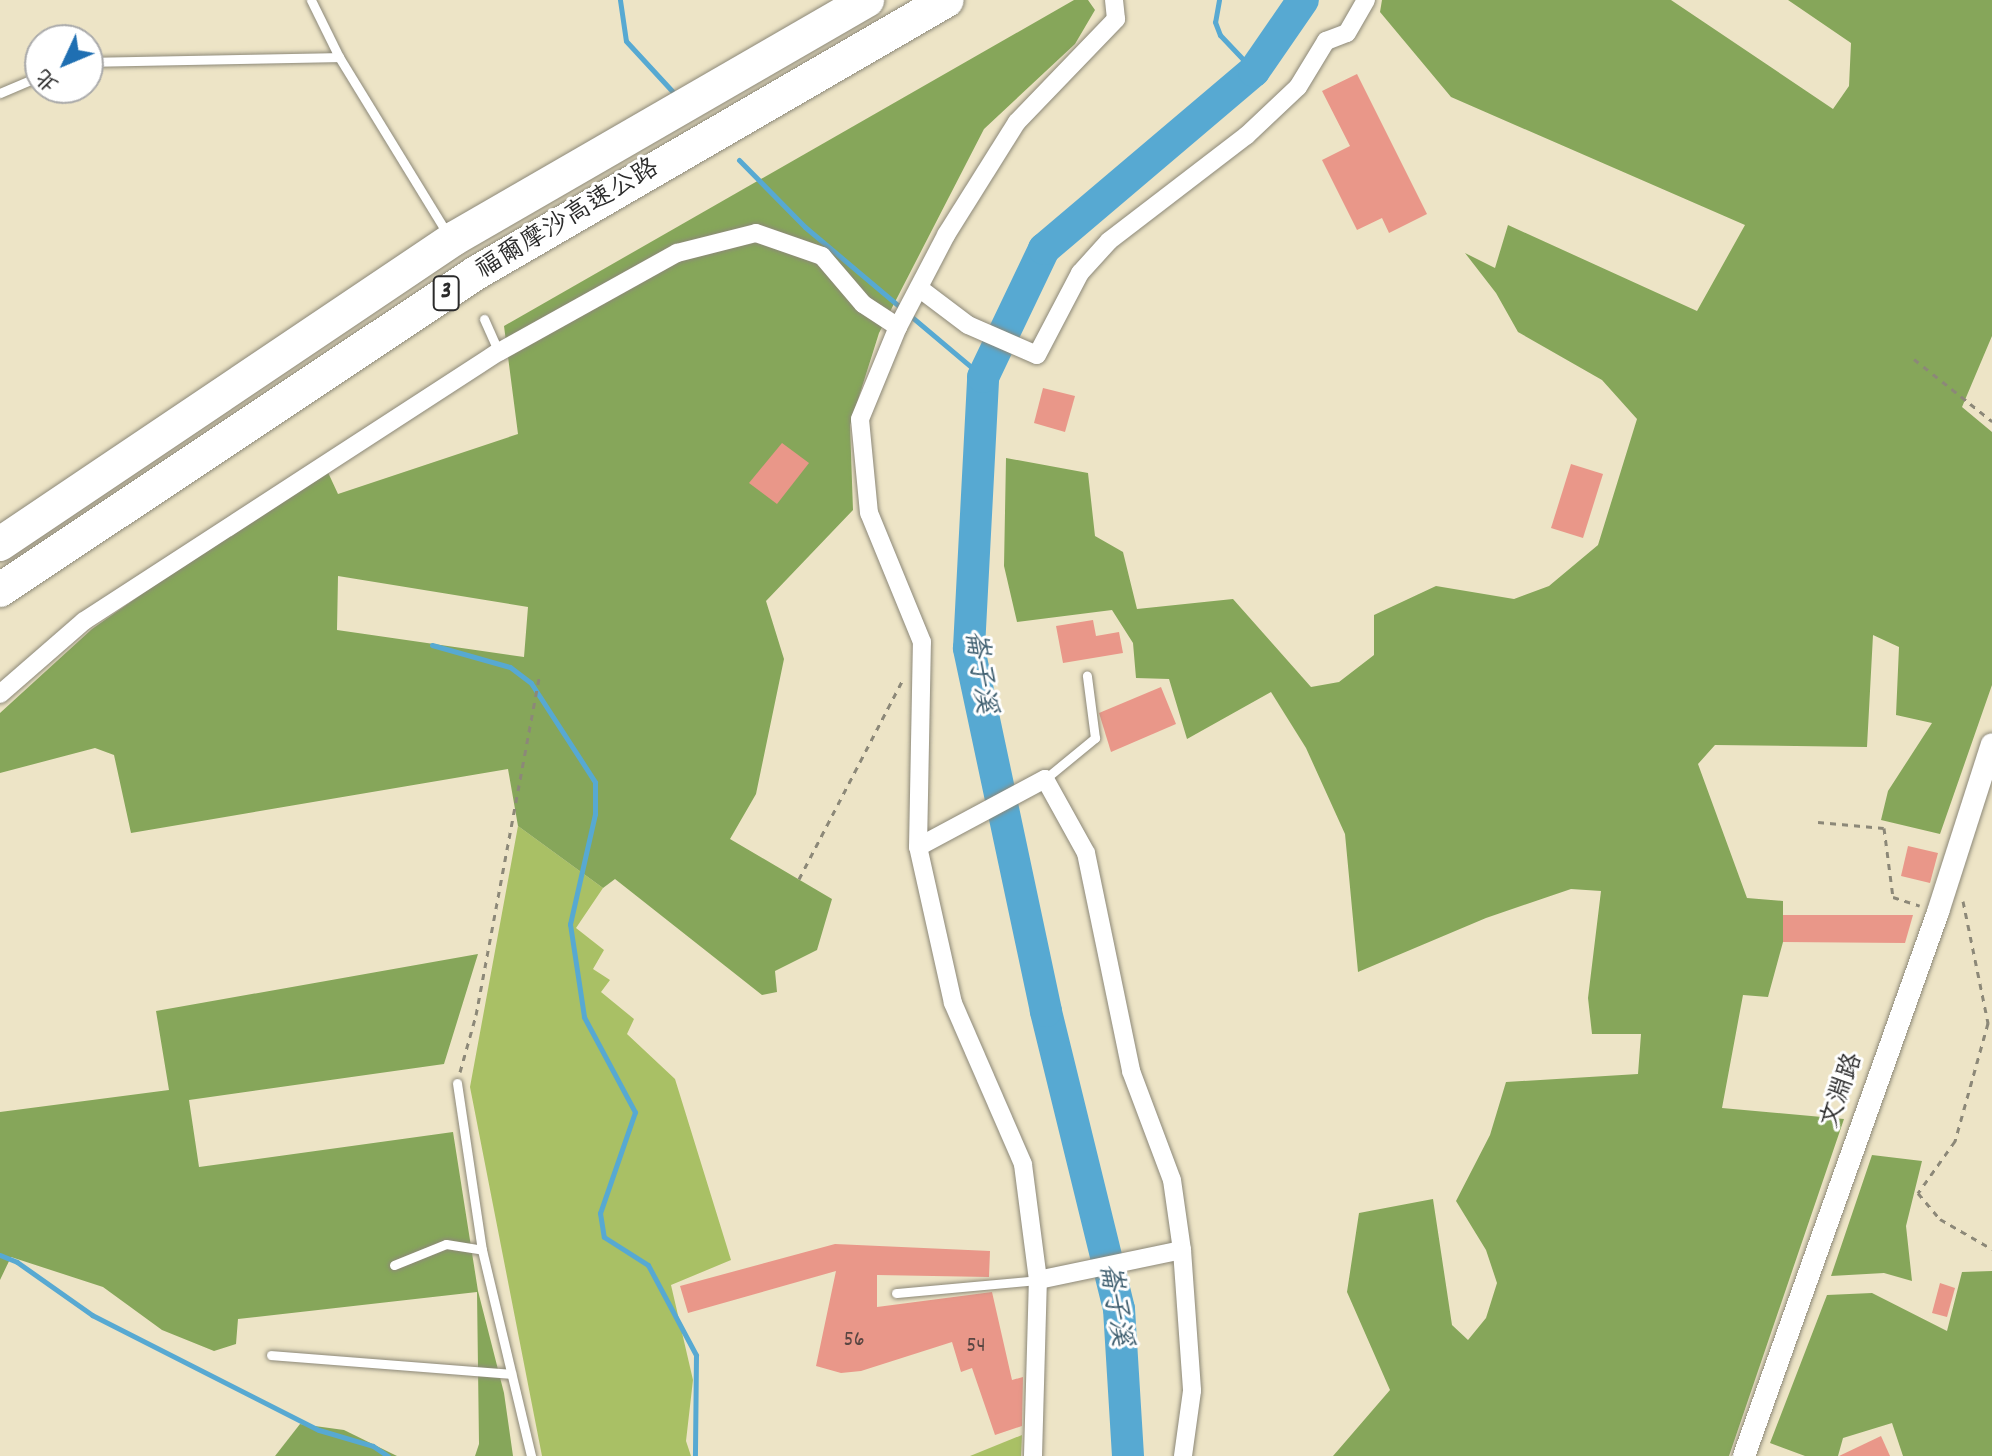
<!DOCTYPE html>
<meta charset="utf-8">
<style>
body{margin:0}
#map{position:relative;width:1992px;height:1456px;overflow:hidden;background:#ede4c6;font-family:Dekko,"LXGW WenKai TC",sans-serif}
div>[style]{position:absolute}
.green>*{inset:0;background:#a9c065}
.forest>*{inset:0;background:#86a65a}
.stream>*{height:5px;margin:-2.5px;padding:0 2.5px;transform-origin:2.5px;border-radius:2.5px;background:#57a9d2}
.river>*{height:32px;margin:-16px;padding:0 16px;transform-origin:16px;border-radius:16px;background:#57a9d2}
.building>*{inset:0;background:#e99789}
.path>*{height:3px;margin-top:-1.5px;transform-origin:0;background:repeating-linear-gradient(90deg,#8c8878 0 6px,transparent 0 12px)}
.roads{filter:drop-shadow(0 0 2px #8c8878) drop-shadow(0 0 2px #8c8878)}
.service>*{height:9px;margin:-4.5px;padding:0 4.5px;transform-origin:4.5px;border-radius:4.5px;background:#fff}
.minor>*{height:18px;margin:-9px;padding:0 9px;transform-origin:9px;border-radius:9px;background:#fff}
.tertiary>*{height:22px;margin:-11px;padding:0 11px;transform-origin:11px;border-radius:11px;background:#fff}
.motorway>*{height:34px;margin:-17px;padding:0 17px;transform-origin:17px;border-radius:17px;background:#fff}
span{translate:-50% -50%;white-space:nowrap;text-align:center;line-height:1.15;-webkit-text-stroke:6px #fff;paint-order:stroke}
.number-label{font-size:22px;color:#5a4642}
.number-label span{-webkit-text-stroke-width:0}
.shield-label span{padding:2px 6px;background:#fff;border:2px solid;border-radius:6px;-webkit-text-stroke-width:0}
.shield-label{font-size:24px;color:#2b2b2b;font-weight:700}
.street-label{font-size:26px;color:#2b2b2b}
.water-label{font-size:28px;color:#3d5d6e;font-style:italic}
.north{position:absolute;left:24px;top:24px;width:80px;height:80px;box-sizing:border-box;background:#fff;border:2px solid #aaa;border-radius:50%;rotate:226deg;font-size:22px;font-weight:700;line-height:32px;text-align:center;color:#2b2b2b}
.north::after{content:'';display:block;margin:auto;width:28px;height:36px;background:#1f6fb2;clip-path:polygon(50% 0,100% 100%,50% 72%,0 100%)}
</style>
<div id="map">
<div class="green">
<div style="clip-path:polygon(518px 826px,603px 888px,576px 928px,604px 950px,593px 969px,610px 980px,601px 992px,634px 1019px,627px 1034px,675px 1079px,731px 1260px,671px 1285px,693px 1380px,686px 1441px,691px 1456px,542px 1456px,470px 1087px)"></div>
<div style="clip-path:polygon(1022px 1435px,1021px 1456px,970px 1456px)"></div>
</div>
<div class="forest">
<div style="clip-path:polygon(evenodd,1074px 0,1088px 0,1095px 10px,1075px 44px,984px 129px,879px 333px,850px 425px,853px 510px,766px 601px,784px 659px,756px 794px,730px 839px,832px 899px,817px 950px,775px 971px,777px 992px,762px 995px,615px 879px,603px 888px,518px 826px,508px 769px,131px 833px,114px 755px,95px 748px,0 773px,0 713px,92px 629px,325px 466px,338px 494px,518px 434px,504px 326px,1074px 0,338px 576px,528px 607px,524px 657px,337px 630px,338px 576px)"></div>
<div style="clip-path:polygon(1382px 0,1671px 0,1833px 109px,1849px 86px,1851px 43px,1788px 0,1992px 0,1992px 336px,1962px 407px,1992px 432px,1992px 685px,1940px 834px,1881px 820px,1888px 791px,1932px 723px,1896px 715px,1899px 647px,1873px 635px,1867px 747px,1715px 745px,1698px 764px,1747px 898px,1783px 901px,1783px 942px,1768px 997px,1743px 995px,1722px 1108px,1844px 1119px,1729px 1456px,1333px 1456px,1390px 1390px,1347px 1292px,1359px 1213px,1433px 1199px,1452px 1325px,1468px 1340px,1486px 1318px,1497px 1283px,1486px 1250px,1456px 1201px,1490px 1135px,1506px 1082px,1638px 1074px,1641px 1034px,1592px 1034px,1588px 998px,1601px 891px,1571px 889px,1486px 918px,1358px 972px,1345px 834px,1306px 748px,1271px 692px,1187px 739px,1169px 679px,1136px 678px,1133px 643px,1112px 610px,1017px 622px,1004px 566px,1006px 458px,1088px 473px,1095px 536px,1123px 552px,1137px 609px,1233px 599px,1311px 687px,1339px 682px,1374px 655px,1374px 615px,1436px 586px,1514px 599px,1549px 586px,1598px 545px,1637px 419px,1602px 380px,1518px 332px,1496px 293px,1465px 253px,1495px 268px,1508px 225px,1697px 311px,1745px 225px,1451px 97px,1380px 12px)"></div>
<div style="clip-path:polygon(478px 954px,444px 1064px,189px 1100px,199px 1167px,453px 1132px,478px 1291px,504px 1393px,513px 1456px,475px 1456px,479px 1444px,477px 1292px,238px 1319px,236px 1344px,214px 1351px,162px 1330px,103px 1287px,11px 1257px,0 1280px,0 1112px,169px 1090px,156px 1011px)"></div>
<div style="clip-path:polygon(1872px 1155px,1922px 1161px,1906px 1226px,1912px 1281px,1884px 1273px,1831px 1276px)"></div>
<div style="clip-path:polygon(1992px 1271px,1992px 1456px,1903px 1456px,1892px 1423px,1843px 1438px,1838px 1456px,1805px 1456px,1770px 1443px,1827px 1295px,1872px 1293px,1947px 1331px,1962px 1272px)"></div>
<div style="clip-path:polygon(300px 1424px,344px 1430px,397px 1456px,275px 1456px)"></div>
</div>
<div class="stream">
<div style="left:620px;top:0;width:41px;rotate:81.7deg"></div>
<div style="left:626px;top:41px;width:69px;rotate:47.3deg"></div>
<div style="left:1219px;top:0;width:22px;rotate:100deg"></div>
<div style="left:1215px;top:22px;width:14px;rotate:69deg"></div>
<div style="left:1220px;top:35px;width:50px;rotate:46.6deg"></div>
<div style="left:739px;top:160px;width:94px;rotate:45.4deg"></div>
<div style="left:805px;top:227px;width:233px;rotate:40.1deg"></div>
<div style="left:432px;top:645px;width:81px;rotate:15.8deg"></div>
<div style="left:510px;top:667px;width:26px;rotate:37deg"></div>
<div style="left:531px;top:683px;width:118px;rotate:57.1deg"></div>
<div style="left:595px;top:782px;width:32px;rotate:90deg"></div>
<div style="left:595px;top:814px;width:113px;rotate:102.8deg"></div>
<div style="left:570px;top:924px;width:94px;rotate:81.4deg"></div>
<div style="left:584px;top:1017px;width:108px;rotate:61.8deg"></div>
<div style="left:635px;top:1112px;width:107px;rotate:109.1deg"></div>
<div style="left:600px;top:1213px;width:24px;rotate:81deg"></div>
<div style="left:604px;top:1237px;width:52px;rotate:32.5deg"></div>
<div style="left:648px;top:1265px;width:102px;rotate:61.9deg"></div>
<div style="left:696px;top:1355px;width:101px;rotate:90.6deg"></div>
<div style="left:0;top:1255px;width:18px;rotate:22deg"></div>
<div style="left:17px;top:1262px;width:92px;rotate:35.2deg"></div>
<div style="left:92px;top:1315px;width:254px;rotate:26.9deg"></div>
<div style="left:319px;top:1430px;width:56px;rotate:16.5deg"></div>
<div style="left:373px;top:1446px;width:18px;rotate:34deg"></div>
</div>
<div class="river">
<div style="left:1128px;top:1456px;width:147px;rotate:-93.5deg"></div>
<div style="left:1119px;top:1309px;width:307px;rotate:-103.8deg"></div>
<div style="left:1046px;top:1011px;width:371px;rotate:-102deg"></div>
<div style="left:969px;top:648px;width:271px;rotate:-87deg"></div>
<div style="left:983px;top:377px;width:142px;rotate:-64.5deg"></div>
<div style="left:1044px;top:249px;width:275px;rotate:-40.3deg"></div>
<div style="left:1254px;top:71px;width:86px;rotate:-55.4deg"></div>
</div>
<div class="building">
<div style="clip-path:polygon(1357px 74px,1427px 214px,1389px 233px,1382px 218px,1357px 230px,1322px 160px,1350px 146px,1322px 91px)"></div>
<div style="clip-path:polygon(1043px 388px,1075px 396px,1065px 432px,1034px 423px)"></div>
<div style="clip-path:polygon(782px 443px,809px 463px,777px 504px,749px 483px)"></div>
<div style="clip-path:polygon(1571px 464px,1603px 474px,1583px 538px,1551px 528px)"></div>
<div style="clip-path:polygon(1093px 620px,1096px 636px,1119px 632px,1123px 653px,1063px 663px,1056px 626px)"></div>
<div style="clip-path:polygon(1161px 687px,1176px 724px,1111px 752px,1099px 713px)"></div>
<div style="clip-path:polygon(1908px 846px,1938px 853px,1930px 883px,1901px 876px)"></div>
<div style="clip-path:polygon(1783px 915px,1913px 915px,1905px 943px,1783px 942px)"></div>
<div style="clip-path:polygon(835px 1244px,990px 1251px,989px 1277px,877px 1275px,877px 1307px,992px 1292px,1012px 1380px,1023px 1377px,1022px 1426px,995px 1435px,972px 1368px,961px 1372px,952px 1342px,861px 1371px,841px 1373px,816px 1366px,836px 1271px,688px 1313px,680px 1286px)"></div>
<div style="clip-path:polygon(1940px 1283px,1955px 1288px,1947px 1317px,1932px 1313px)"></div>
<div style="clip-path:polygon(1881px 1436px,1890px 1456px,1839px 1456px)"></div>
</div>
<div class="path">
<div style="left:1914px;top:359px;width:100px;rotate:38.5deg"></div>
<div style="left:1818px;top:822px;width:66px;rotate:5.2deg"></div>
<div style="left:1884px;top:828px;width:70px;rotate:82.6deg"></div>
<div style="left:1893px;top:897px;width:28px;rotate:18deg"></div>
<div style="left:799px;top:879px;width:223px;rotate:-62.5deg"></div>
<div style="left:1963px;top:901px;width:125px;rotate:78.4deg"></div>
<div style="left:1988px;top:1023px;width:123px;rotate:105.6deg"></div>
<div style="left:1955px;top:1141px;width:64px;rotate:125.4deg"></div>
<div style="left:1918px;top:1193px;width:34px;rotate:50deg"></div>
<div style="left:1940px;top:1219px;width:60px;rotate:30deg"></div>
<div style="left:460px;top:1072px;width:59px;rotate:-74.3deg"></div>
<div style="left:476px;top:1015px;width:344px;rotate:-79.4deg"></div>
</div>
<div class="roads">
<div class="service">
<div style="left:311px;top:0;width:64px;rotate:63.8deg"></div>
<div style="left:339px;top:57px;width:199px;rotate:58.5deg"></div>
<div style="left:88px;top:62px;width:251px;rotate:-1.1deg"></div>
<div style="left:0;top:93px;width:43px;rotate:-23deg"></div>
<div style="left:484px;top:319px;width:36px;rotate:66deg"></div>
<div style="left:1045px;top:779px;width:65px;rotate:-39.4deg"></div>
<div style="left:1095px;top:738px;width:63px;rotate:-97.4deg"></div>
<div style="left:457px;top:1083px;width:169px;rotate:81.5deg"></div>
<div style="left:482px;top:1250px;width:212px;rotate:76.6deg"></div>
<div style="left:394px;top:1265px;width:56px;rotate:-22deg"></div>
<div style="left:446px;top:1244px;width:36px;rotate:9deg"></div>
<div style="left:896px;top:1293px;width:143px;rotate:-5.2deg"></div>
<div style="left:271px;top:1355px;width:241px;rotate:4.5deg"></div>
</div>
<div class="minor">
<div style="left:919px;top:288px;width:61px;rotate:37.1deg"></div>
<div style="left:968px;top:325px;width:75px;rotate:23.5deg"></div>
<div style="left:1037px;top:355px;width:93px;rotate:-62.3deg"></div>
<div style="left:1080px;top:273px;width:43px;rotate:-47.8deg"></div>
<div style="left:1109px;top:241px;width:173px;rotate:-37.5deg"></div>
<div style="left:1246px;top:136px;width:71px;rotate:-43.3deg"></div>
<div style="left:1298px;top:87px;width:54px;rotate:-58.7deg"></div>
<div style="left:1326px;top:41px;width:22px;rotate:-21deg"></div>
<div style="left:1347px;top:33px;width:38px;rotate:-60deg"></div>
<div style="left:0;top:694px;width:111px;rotate:-41deg"></div>
<div style="left:84px;top:621px;width:495px;rotate:-33deg"></div>
<div style="left:499px;top:352px;width:204px;rotate:-29.1deg"></div>
<div style="left:677px;top:253px;width:81px;rotate:-14.2deg"></div>
<div style="left:756px;top:233px;width:70px;rotate:19.2deg"></div>
<div style="left:822px;top:256px;width:63px;rotate:49.5deg"></div>
<div style="left:863px;top:304px;width:42px;rotate:33.3deg"></div>
<div style="left:918px;top:847px;width:144px;rotate:-28.2deg"></div>
<div style="left:1045px;top:779px;width:85px;rotate:61deg"></div>
<div style="left:1086px;top:853px;width:223px;rotate:78.3deg"></div>
<div style="left:1131px;top:1071px;width:116px;rotate:69.4deg"></div>
<div style="left:1172px;top:1180px;width:71px;rotate:81.9deg"></div>
<div style="left:1038px;top:1280px;width:147px;rotate:-11.8deg"></div>
<div style="left:1182px;top:1250px;width:141px;rotate:85.9deg"></div>
<div style="left:1192px;top:1391px;width:66px;rotate:97.9deg"></div>
<div style="left:1033px;top:1456px;width:176px;rotate:-88.4deg"></div>
<div style="left:1038px;top:1280px;width:117px;rotate:-97.4deg"></div>
<div style="left:1023px;top:1164px;width:176px;rotate:-113.5deg"></div>
<div style="left:953px;top:1003px;width:160px;rotate:-102.6deg"></div>
<div style="left:918px;top:847px;width:205px;rotate:-88.9deg"></div>
<div style="left:922px;top:642px;width:139px;rotate:-112.3deg"></div>
<div style="left:869px;top:513px;width:94px;rotate:-95.5deg"></div>
<div style="left:860px;top:419px;width:100px;rotate:-67.6deg"></div>
<div style="left:898px;top:327px;width:104px;rotate:-62.4deg"></div>
<div style="left:946px;top:235px;width:133px;rotate:-57.9deg"></div>
<div style="left:1017px;top:122px;width:143px;rotate:-46.1deg"></div>
<div style="left:1116px;top:19px;width:19px;rotate:-96deg"></div>
</div>
<div class="tertiary">
<div style="left:1744px;top:1456px;width:578px;rotate:-70.37deg"></div>
<div style="left:1938px;top:912px;width:176px;rotate:-72.2deg"></div>
</div>
<div class="motorway">
<div style="left:0;top:544px;width:548px;rotate:-33.92deg"></div>
<div style="left:455px;top:238px;width:476px;rotate:-30deg"></div>
<div style="left:0;top:590px;width:572px;rotate:-33.66deg"></div>
<div style="left:476px;top:273px;width:544px;rotate:-30.1deg"></div>
</div>
</div>
<div class="number-label">
<span style="left:854px;top:1341px">56</span>
<span style="left:976px;top:1347px">54</span>
</div>
<div class="shield-label">
<span style="left:446px;top:293px">3</span>
</div>
<div class="street-label">
<span style="left:568px;top:220px;rotate:-31deg">福爾摩沙高速公路</span>
<span style="left:1843px;top:1091px;rotate:-70deg">文淵路</span>
</div>
<div class="water-label">
<span style="left:978px;top:672px;rotate:82deg">崙子溪</span>
<span style="left:1113px;top:1305px;rotate:81deg">崙子溪</span>
</div>
<div class="north">北</div>
</div>
